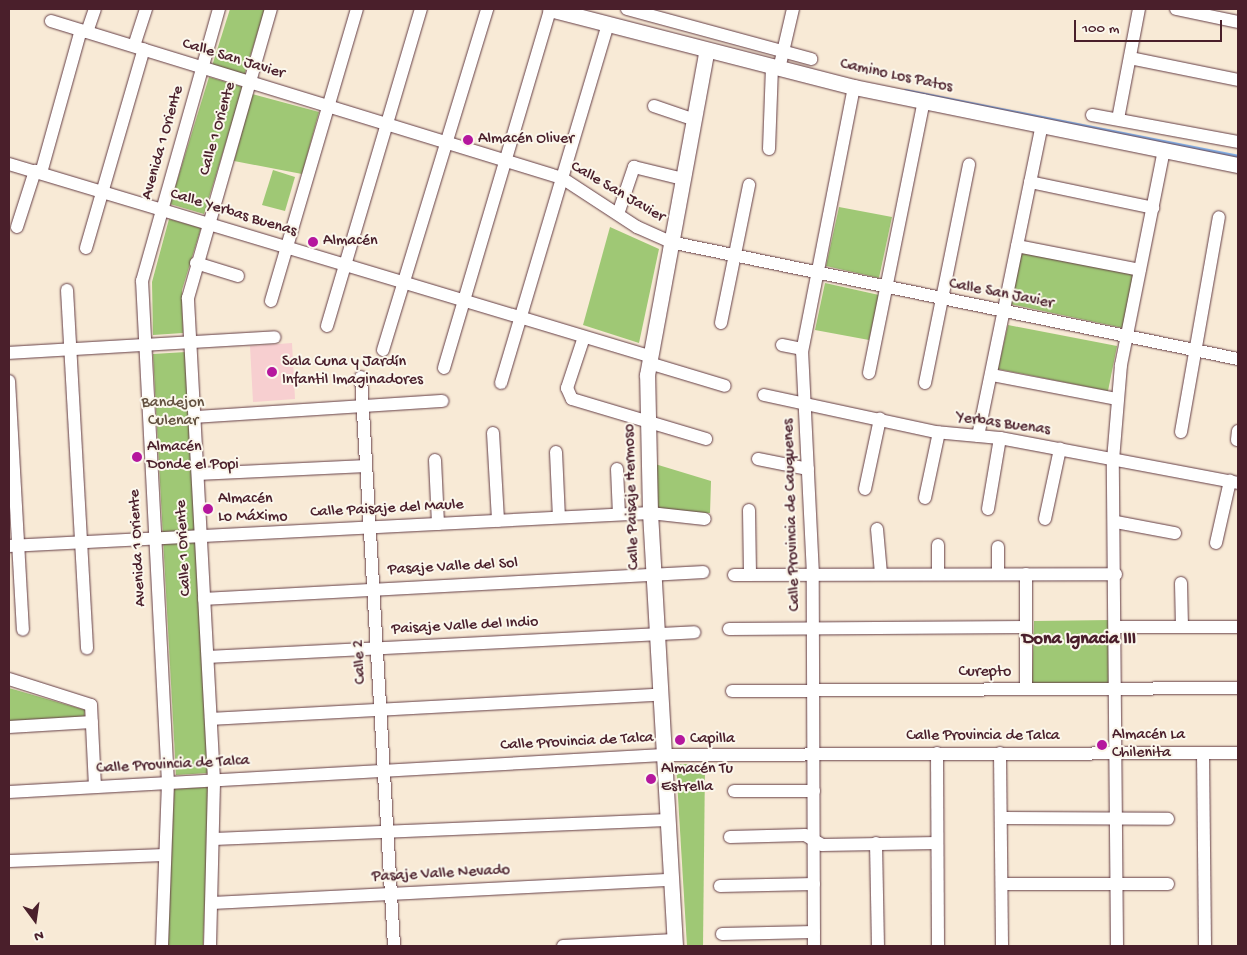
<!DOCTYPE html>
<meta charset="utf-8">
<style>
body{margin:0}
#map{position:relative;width:1247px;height:955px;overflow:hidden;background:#f8ead6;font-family:"Gochi Hand",sans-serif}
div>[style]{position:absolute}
.built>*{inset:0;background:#f7cfd0}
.green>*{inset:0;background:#9fc875}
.stream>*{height:3px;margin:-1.5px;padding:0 1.5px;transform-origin:1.5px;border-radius:1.5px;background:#83b4ef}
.roads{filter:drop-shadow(0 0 1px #643d45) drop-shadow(0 0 1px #643d45)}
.minor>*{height:12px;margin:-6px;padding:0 6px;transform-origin:6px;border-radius:6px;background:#fff}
.tertiary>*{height:15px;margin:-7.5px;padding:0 7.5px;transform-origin:7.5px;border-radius:7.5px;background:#fff}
.dots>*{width:14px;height:14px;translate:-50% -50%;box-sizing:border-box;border:2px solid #fbf7ec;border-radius:50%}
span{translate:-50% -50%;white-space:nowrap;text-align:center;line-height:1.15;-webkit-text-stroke:4px #fbf7ec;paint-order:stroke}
.street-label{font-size:16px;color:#4a1f2b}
.poi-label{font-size:16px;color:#4a1f2b}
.left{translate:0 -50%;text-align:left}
.park-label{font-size:16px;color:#645241}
.neighbourhood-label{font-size:18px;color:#4a1f2b;font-weight:700}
.frame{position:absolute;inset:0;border:10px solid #4a1f2b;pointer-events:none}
.north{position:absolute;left:10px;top:895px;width:50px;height:50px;-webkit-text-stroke:4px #fbf7ec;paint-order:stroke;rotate:166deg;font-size:14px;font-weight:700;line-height:20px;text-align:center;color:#4a1f2b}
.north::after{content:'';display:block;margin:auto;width:18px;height:22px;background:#4a1f2b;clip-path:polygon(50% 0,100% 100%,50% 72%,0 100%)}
.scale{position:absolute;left:1074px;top:20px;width:148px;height:22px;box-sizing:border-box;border:2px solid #4a1f2b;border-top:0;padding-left:6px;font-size:15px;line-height:18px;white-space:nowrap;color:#4a1f2b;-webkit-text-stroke:4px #fbf7ec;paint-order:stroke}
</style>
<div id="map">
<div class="built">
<div style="clip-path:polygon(292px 343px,295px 399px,253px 402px,250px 346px)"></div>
</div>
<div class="green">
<div style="clip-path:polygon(230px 9px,265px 9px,244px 76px,212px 66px)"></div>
<div style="clip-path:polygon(209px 77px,243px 87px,204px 214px,170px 204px)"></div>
<div style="clip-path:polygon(252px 94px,319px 112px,302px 174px,234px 161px)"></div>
<div style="clip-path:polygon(273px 170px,295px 177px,285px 211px,262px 205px)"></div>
<div style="clip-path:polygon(839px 207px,892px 217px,879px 278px,826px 266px)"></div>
<div style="clip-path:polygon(169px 219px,201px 228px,182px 290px,183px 333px,153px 335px,152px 282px)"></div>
<div style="clip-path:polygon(610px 227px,659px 249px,639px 343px,583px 325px)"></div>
<div style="clip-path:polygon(1020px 251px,1134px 274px,1123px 328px,1010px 304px)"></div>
<div style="clip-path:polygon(825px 283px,879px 295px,869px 340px,815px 330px)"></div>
<div style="clip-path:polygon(1008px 325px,1117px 346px,1108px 391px,998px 369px)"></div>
<div style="clip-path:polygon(186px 352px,209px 773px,176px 775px,153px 354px)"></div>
<div style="clip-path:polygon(655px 464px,711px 481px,710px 513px,656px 513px)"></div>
<div style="clip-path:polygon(1112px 620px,1112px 686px,1032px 686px,1034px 621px)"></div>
<div style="clip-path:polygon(9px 688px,85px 710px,84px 720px,9px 725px)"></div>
<div style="clip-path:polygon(676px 764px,705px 764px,703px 946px,687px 946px)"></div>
<div style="clip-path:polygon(210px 787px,203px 946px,168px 946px,174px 789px)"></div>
</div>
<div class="stream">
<div style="left:905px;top:90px;width:339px;rotate:11.2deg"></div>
</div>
<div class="roads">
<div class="minor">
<div style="left:627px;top:9px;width:191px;rotate:15.2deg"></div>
<div style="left:1176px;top:9px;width:63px;rotate:11.8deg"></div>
<div style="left:51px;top:21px;width:535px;rotate:17.08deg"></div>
<div style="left:562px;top:178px;width:90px;rotate:33.2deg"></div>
<div style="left:637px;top:227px;width:36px;rotate:24deg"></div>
<div style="left:670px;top:242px;width:580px;rotate:11.64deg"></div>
<div style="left:87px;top:32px;width:24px;rotate:-71deg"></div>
<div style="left:134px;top:46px;width:39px;rotate:-72deg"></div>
<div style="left:1130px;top:58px;width:110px;rotate:11.5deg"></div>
<div style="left:779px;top:69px;width:62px;rotate:-76.9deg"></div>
<div style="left:654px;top:106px;width:43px;rotate:18.9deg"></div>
<div style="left:1092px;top:115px;width:148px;rotate:10.5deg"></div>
<div style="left:1118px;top:119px;width:112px;rotate:-79.2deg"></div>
<div style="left:769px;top:149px;width:81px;rotate:-87.9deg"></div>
<div style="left:9px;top:164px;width:668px;rotate:16.7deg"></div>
<div style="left:41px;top:173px;width:148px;rotate:-74.4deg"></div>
<div style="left:1030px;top:182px;width:126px;rotate:11.9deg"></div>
<div style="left:618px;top:214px;width:50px;rotate:-71.2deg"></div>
<div style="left:634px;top:167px;width:50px;rotate:13.8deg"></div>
<div style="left:17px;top:227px;width:59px;rotate:-72.2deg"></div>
<div style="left:1017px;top:246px;width:125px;rotate:11deg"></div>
<div style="left:86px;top:248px;width:207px;rotate:-73.8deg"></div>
<div style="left:196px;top:263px;width:44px;rotate:17.2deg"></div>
<div style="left:67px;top:290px;width:359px;rotate:86.8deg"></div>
<div style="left:271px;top:301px;width:304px;rotate:-73.6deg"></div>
<div style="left:721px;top:323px;width:141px;rotate:-78.5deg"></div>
<div style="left:327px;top:326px;width:331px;rotate:-73.5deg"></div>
<div style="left:584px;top:337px;width:54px;rotate:108.4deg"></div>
<div style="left:567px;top:388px;width:12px;rotate:66deg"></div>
<div style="left:572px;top:399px;width:140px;rotate:16.6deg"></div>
<div style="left:782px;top:345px;width:20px;rotate:11deg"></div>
<div style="left:383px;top:350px;width:357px;rotate:-73deg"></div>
<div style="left:9px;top:353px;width:266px;rotate:-3.4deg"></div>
<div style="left:649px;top:363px;width:79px;rotate:16.8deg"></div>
<div style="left:444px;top:368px;width:374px;rotate:-73.5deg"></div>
<div style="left:869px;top:373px;width:278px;rotate:-78.6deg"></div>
<div style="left:992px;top:375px;width:127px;rotate:10.9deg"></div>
<div style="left:361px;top:377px;width:570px;rotate:86.68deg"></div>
<div style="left:9px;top:381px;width:249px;rotate:86.8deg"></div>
<div style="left:501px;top:383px;width:374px;rotate:-73.4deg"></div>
<div style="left:925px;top:383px;width:223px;rotate:-78.6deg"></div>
<div style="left:764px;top:395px;width:175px;rotate:12.2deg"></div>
<div style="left:935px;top:432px;width:65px;rotate:5.3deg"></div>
<div style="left:1000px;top:438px;width:242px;rotate:10.7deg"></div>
<div style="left:195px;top:417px;width:248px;rotate:-3.7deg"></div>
<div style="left:1181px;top:432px;width:218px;rotate:-80deg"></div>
<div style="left:493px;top:433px;width:88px;rotate:86.7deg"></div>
<div style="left:978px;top:436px;width:318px;rotate:-78.4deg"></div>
<div style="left:1237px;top:440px;width:9px;rotate:-84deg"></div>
<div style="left:556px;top:452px;width:65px;rotate:87.4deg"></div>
<div style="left:758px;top:459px;width:51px;rotate:11.3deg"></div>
<div style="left:435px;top:460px;width:64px;rotate:87.3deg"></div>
<div style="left:617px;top:469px;width:45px;rotate:87.5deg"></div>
<div style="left:198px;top:474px;width:168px;rotate:-2.7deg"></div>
<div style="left:865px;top:489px;width:72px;rotate:-77.9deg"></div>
<div style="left:925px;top:498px;width:67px;rotate:-78deg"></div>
<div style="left:988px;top:509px;width:72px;rotate:-80.4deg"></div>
<div style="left:749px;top:510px;width:65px;rotate:89.1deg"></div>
<div style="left:1045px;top:519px;width:72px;rotate:-77.9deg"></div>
<div style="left:1116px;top:522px;width:60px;rotate:10.6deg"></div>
<div style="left:877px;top:529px;width:45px;rotate:84.9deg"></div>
<div style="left:1216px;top:543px;width:64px;rotate:-77.3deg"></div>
<div style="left:938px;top:545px;width:29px;rotate:90deg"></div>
<div style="left:9px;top:546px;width:642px;rotate:-2.95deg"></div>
<div style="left:650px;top:513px;width:55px;rotate:6.2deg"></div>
<div style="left:998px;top:547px;width:27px;rotate:90deg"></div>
<div style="left:734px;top:575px;width:382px;rotate:-0.1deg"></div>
<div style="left:1181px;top:583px;width:44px;rotate:88.7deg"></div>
<div style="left:204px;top:599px;width:500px;rotate:-3.1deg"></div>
<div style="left:1117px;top:627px;width:121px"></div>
<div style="left:729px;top:629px;width:297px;rotate:-0.4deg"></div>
<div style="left:208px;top:657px;width:487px;rotate:-2.9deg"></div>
<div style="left:9px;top:679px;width:86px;rotate:17.6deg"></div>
<div style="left:91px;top:705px;width:82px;rotate:87.2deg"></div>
<div style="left:1026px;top:689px;width:115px;rotate:-90deg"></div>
<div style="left:732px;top:691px;width:506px;rotate:-0.34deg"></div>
<div style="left:211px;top:719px;width:450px;rotate:-3.1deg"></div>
<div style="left:9px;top:727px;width:83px;rotate:-3.4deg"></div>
<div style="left:937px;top:753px;width:193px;rotate:89.7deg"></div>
<div style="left:1000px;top:753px;width:193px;rotate:89.4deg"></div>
<div style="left:1203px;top:753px;width:193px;rotate:89.4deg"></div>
<div style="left:734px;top:791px;width:80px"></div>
<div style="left:9px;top:792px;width:655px;rotate:-3.24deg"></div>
<div style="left:663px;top:755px;width:575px;rotate:-0.2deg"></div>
<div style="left:1002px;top:818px;width:166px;rotate:0.3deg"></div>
<div style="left:730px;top:837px;width:75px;rotate:-1.5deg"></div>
<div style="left:805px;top:835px;width:20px;rotate:30deg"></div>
<div style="left:822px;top:845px;width:115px;rotate:-1deg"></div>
<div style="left:214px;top:839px;width:454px;rotate:-2.4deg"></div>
<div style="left:876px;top:843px;width:103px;rotate:88.9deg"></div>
<div style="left:9px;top:861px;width:156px;rotate:-2.2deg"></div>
<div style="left:1003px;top:884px;width:165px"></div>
<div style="left:720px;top:886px;width:94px;rotate:-1.2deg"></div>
<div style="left:212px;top:903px;width:460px;rotate:-2.9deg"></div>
<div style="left:722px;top:934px;width:92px;rotate:-1.2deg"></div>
<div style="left:162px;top:946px;width:163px;rotate:-87.9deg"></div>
<div style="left:168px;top:783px;width:503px;rotate:-92.96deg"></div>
<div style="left:142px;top:281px;width:283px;rotate:-74.2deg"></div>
<div style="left:210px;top:946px;width:166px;rotate:-88.6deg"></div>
<div style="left:214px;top:780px;width:483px;rotate:-93.1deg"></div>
<div style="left:188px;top:298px;width:301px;rotate:-74deg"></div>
<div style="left:563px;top:946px;width:111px;rotate:-3.1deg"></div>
<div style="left:814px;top:946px;width:371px;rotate:-90.2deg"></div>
<div style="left:813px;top:575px;width:223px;rotate:-92.8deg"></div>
<div style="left:802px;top:352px;width:270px;rotate:-78.9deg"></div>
<div style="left:1117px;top:946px;width:486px;rotate:-90.5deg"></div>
<div style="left:1113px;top:460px;width:95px;rotate:-85.2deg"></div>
<div style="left:1121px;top:365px;width:219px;rotate:-78.7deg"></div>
</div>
<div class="tertiary">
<div style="left:550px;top:9px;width:314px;rotate:14.4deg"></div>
<div style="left:854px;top:87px;width:392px;rotate:11.5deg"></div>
<div style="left:675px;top:946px;width:434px;rotate:-93.3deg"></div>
<div style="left:650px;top:513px;width:138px;rotate:-91.2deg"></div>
<div style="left:647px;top:375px;width:328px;rotate:-79.6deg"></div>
</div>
</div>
<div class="dots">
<div style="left:468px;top:140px;background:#b5179e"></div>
<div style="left:313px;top:242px;background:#b5179e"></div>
<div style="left:272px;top:372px;background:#b5179e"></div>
<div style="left:137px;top:457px;background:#b5179e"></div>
<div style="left:208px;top:509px;background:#b5179e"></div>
<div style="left:680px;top:740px;background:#b5179e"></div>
<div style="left:1102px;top:745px;background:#b5179e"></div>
<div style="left:651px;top:779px;background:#b5179e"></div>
</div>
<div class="street-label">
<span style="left:233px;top:60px;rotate:17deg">Calle San Javier</span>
<span style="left:896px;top:77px;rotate:12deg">Camino Los Patos</span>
<span style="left:219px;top:129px;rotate:-74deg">Calle 1 Oriente</span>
<span style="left:164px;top:143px;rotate:-74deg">Avenida 1 Oriente</span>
<span style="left:617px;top:193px;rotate:30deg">Calle San Javier</span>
<span style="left:233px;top:214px;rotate:17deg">Calle Yerbas Buenas</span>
<span style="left:1001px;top:295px;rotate:11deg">Calle San Javier</span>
<span style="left:1003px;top:425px;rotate:8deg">Yerbas Buenas</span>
<span style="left:633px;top:497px;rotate:-92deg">Calle Paisaje Hermoso</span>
<span style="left:387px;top:510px;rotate:-3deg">Calle Paisaje del Maule</span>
<span style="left:793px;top:515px;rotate:-92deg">Calle Provincia de Cauquenes</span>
<span style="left:139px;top:548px;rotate:-93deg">Avenida 1 Oriente</span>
<span style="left:185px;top:548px;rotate:-93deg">Calle 1 Oriente</span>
<span style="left:453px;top:568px;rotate:-3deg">Pasaje Valle del Sol</span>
<span style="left:465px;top:627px;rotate:-3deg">Paisaje Valle del Indio</span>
<span style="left:361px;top:662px;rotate:-93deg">Calle 2</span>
<span style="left:985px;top:673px">Curepto</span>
<span style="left:983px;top:737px">Calle Provincia de Talca</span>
<span style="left:577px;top:743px;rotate:-3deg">Calle Provincia de Talca</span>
<span style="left:173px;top:766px;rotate:-3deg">Calle Provincia de Talca</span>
<span style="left:441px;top:875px;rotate:-3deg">Pasaje Valle Nevado</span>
</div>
<div class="poi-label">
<span class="left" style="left:478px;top:140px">Almacén Oliver</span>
<span class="left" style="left:323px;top:242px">Almacén</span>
<span class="left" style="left:282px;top:372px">Sala Cuna y Jardín<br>Infantil Imaginadores</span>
<span class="left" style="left:147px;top:457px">Almacén<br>Donde el Popi</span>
<span class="left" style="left:218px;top:509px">Almacén<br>Lo Máximo</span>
<span class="left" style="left:1112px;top:745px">Almacén La<br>Chilenita</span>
<span class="left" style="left:690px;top:740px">Capilla</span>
<span class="left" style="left:661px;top:779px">Almacén Tu<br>Estrella</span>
</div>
<div class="park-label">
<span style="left:173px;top:413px">Bandejon<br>Culenar</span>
</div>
<div class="neighbourhood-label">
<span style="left:1079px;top:640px">Dona Ignacia III</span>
</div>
<div class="frame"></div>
<div class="north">N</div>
<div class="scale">100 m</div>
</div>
